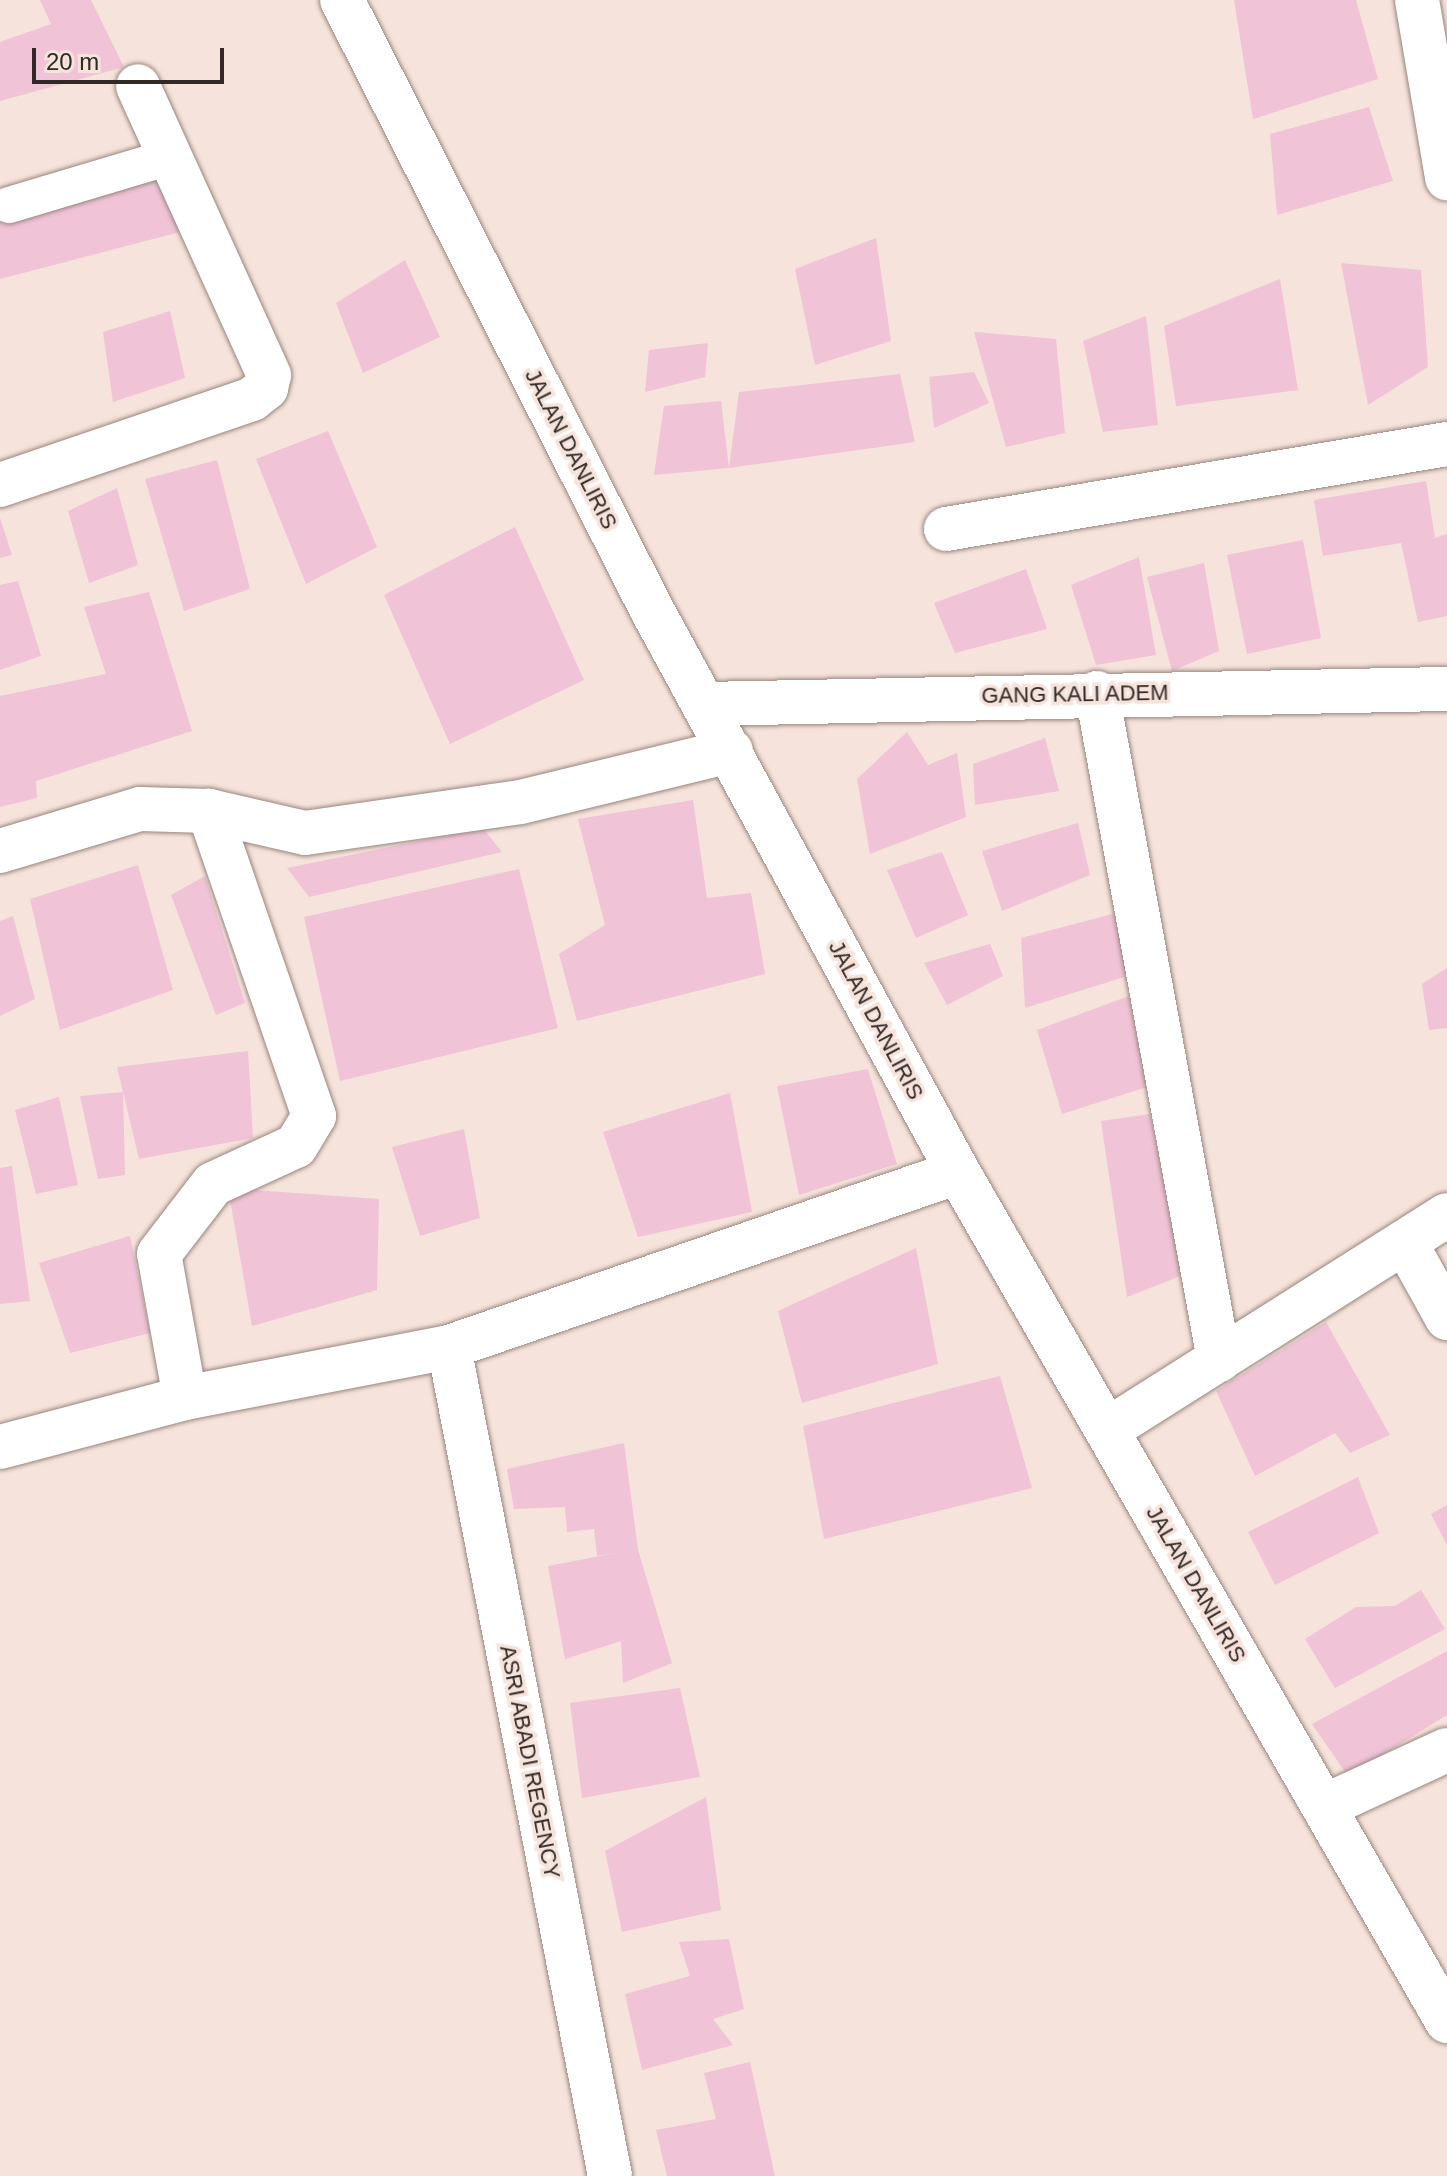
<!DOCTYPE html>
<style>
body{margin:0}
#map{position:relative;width:1447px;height:2176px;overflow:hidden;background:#f6e3db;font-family:Helvetica,sans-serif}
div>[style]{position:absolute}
.building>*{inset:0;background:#f0c3d7}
.roads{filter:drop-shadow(0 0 2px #98867f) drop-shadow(0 0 2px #98867f)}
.lane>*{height:36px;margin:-18px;padding:0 18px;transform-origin:18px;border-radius:18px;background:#fff}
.street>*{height:44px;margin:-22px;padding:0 22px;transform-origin:22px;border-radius:22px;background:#fff}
.secondary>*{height:44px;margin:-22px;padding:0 22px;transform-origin:22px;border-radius:22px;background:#fff}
span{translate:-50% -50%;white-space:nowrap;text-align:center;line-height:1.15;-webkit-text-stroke:7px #f6e3db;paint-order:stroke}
.street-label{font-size:22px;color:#302926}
.scale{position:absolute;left:32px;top:48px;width:192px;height:36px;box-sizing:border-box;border:4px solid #302926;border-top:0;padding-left:10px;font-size:24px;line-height:28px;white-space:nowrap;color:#302926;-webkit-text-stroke:6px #f6e3db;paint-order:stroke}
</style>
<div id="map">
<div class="building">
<div style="clip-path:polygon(40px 0,91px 0,124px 67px,0 101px,0 42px,51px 24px)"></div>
<div style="clip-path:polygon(1234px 0,1356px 0,1378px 79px,1253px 119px)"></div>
<div style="clip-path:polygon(1369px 107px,1393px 181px,1277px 215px,1270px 134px)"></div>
<div style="clip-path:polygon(164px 178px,180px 232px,0 279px,0 221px)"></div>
<div style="clip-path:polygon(876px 238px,891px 341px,815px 365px,795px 269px)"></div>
<div style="clip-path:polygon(405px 260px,440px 337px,363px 373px,336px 303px)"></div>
<div style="clip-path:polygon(1341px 263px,1421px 270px,1428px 367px,1368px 405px)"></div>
<div style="clip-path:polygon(1280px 279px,1298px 390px,1176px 406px,1164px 326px)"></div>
<div style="clip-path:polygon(170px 311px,185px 378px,113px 402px,103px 332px)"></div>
<div style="clip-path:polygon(1146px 316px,1158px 425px,1103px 432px,1083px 341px)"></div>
<div style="clip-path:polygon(974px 332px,1056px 339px,1065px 433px,1006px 447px)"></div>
<div style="clip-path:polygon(708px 343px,705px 377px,645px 392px,649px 350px)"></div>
<div style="clip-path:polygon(974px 372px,989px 403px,934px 428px,929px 377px)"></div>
<div style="clip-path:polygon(900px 374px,915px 442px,729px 468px,739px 392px)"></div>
<div style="clip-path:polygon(721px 401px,729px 468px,654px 475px,664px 406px)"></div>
<div style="clip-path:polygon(328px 431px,377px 547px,306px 584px,256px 459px)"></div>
<div style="clip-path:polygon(217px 460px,250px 589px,184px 611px,145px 479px)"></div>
<div style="clip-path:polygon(1426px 481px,1435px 538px,1447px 534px,1447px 616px,1418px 622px,1401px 543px,1323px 556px,1314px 500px)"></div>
<div style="clip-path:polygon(117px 488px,138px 565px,89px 583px,68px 511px)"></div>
<div style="clip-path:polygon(0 518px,12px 555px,0 558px)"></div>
<div style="clip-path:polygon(515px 527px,584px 680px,450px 744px,384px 595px)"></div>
<div style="clip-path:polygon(1303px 540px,1321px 638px,1247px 654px,1227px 555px)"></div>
<div style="clip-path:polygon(1139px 557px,1156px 655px,1096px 665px,1071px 585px)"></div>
<div style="clip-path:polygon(1204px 563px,1219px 651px,1172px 671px,1147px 577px)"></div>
<div style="clip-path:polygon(1026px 569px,1047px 629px,955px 653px,934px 603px)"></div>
<div style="clip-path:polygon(18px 581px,41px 656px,0 670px,0 585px)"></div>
<div style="clip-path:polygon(149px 592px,192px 731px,36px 781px,37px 798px,0 807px,0 696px,106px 674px,84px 607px)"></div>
<div style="clip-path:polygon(907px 732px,928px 765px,957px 753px,966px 817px,870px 854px,857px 779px)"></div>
<div style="clip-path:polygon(1045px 738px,1059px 791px,975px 805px,973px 764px)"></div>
<div style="clip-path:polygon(693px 800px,707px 898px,751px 893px,765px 974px,577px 1021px,559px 954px,605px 925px,578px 819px)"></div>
<div style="clip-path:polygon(1078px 823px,1090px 875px,1002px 911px,982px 851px)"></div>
<div style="clip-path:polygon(483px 828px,502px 852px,309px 897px,287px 868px)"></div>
<div style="clip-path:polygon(942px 852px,968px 915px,916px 938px,887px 870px)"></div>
<div style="clip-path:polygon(138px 865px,173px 990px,60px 1030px,30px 899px)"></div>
<div style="clip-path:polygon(519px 869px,558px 1028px,340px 1081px,304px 917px)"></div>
<div style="clip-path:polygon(205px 876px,245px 1003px,216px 1015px,171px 895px)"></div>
<div style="clip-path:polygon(1120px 912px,1134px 974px,1025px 1008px,1021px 938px)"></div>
<div style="clip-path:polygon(13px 916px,35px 999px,0 1016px,0 921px)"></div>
<div style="clip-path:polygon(990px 944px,1003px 976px,947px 1005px,924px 963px)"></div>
<div style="clip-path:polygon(1447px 968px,1447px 1028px,1429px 1030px,1422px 984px)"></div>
<div style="clip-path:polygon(1129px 996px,1147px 1087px,1062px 1114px,1037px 1030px)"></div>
<div style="clip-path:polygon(248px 1051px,253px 1138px,139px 1159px,123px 1092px,125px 1175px,98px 1179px,80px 1096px,123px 1092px,117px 1067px)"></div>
<div style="clip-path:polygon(868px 1069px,897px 1164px,799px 1195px,777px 1086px)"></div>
<div style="clip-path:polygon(730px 1093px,752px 1212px,638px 1237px,603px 1132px)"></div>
<div style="clip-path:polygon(59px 1097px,78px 1185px,36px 1194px,15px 1110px)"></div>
<div style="clip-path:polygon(1150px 1114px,1183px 1275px,1127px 1297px,1101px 1121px)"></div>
<div style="clip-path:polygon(464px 1129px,480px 1218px,420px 1236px,392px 1147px)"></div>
<div style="clip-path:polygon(12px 1166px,30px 1301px,0 1304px,0 1168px)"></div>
<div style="clip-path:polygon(228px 1188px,379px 1199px,377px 1290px,252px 1326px)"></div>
<div style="clip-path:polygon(130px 1236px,150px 1333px,70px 1353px,39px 1263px)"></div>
<div style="clip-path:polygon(916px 1248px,938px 1364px,802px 1403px,778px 1311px)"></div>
<div style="clip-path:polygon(1326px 1322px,1390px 1435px,1350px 1453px,1335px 1433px,1255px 1476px,1216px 1391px)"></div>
<div style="clip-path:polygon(1000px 1376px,1032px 1488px,824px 1539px,803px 1426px)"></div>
<div style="clip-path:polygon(624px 1443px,638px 1550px,672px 1663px,623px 1683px,621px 1641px,565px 1659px,548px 1566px,621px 1552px,597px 1556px,594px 1529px,567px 1532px,565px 1507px,514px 1509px,507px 1469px)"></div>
<div style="clip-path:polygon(1358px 1477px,1379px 1533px,1275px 1585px,1248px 1532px)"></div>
<div style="clip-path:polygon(1447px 1505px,1447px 1545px,1431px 1514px)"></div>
<div style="clip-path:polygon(1421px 1590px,1445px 1629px,1335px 1688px,1305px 1639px,1356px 1607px,1395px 1606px)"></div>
<div style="clip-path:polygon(1447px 1651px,1447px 1715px,1348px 1776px,1312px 1724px)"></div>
<div style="clip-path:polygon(680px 1688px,700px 1777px,582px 1798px,570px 1703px)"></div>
<div style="clip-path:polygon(706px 1797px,721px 1910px,622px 1932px,605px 1851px)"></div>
<div style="clip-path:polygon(729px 1939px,744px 2009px,713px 2019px,733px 2045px,642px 2070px,625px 1994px,690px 1976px,679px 1942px)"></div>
<div style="clip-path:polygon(750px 2062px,775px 2176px,667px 2176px,656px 2130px,716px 2119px,704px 2073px)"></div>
</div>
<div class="roads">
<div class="lane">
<div style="left:9px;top:205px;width:168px;rotate:-16.6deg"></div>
</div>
<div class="street">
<div style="left:1417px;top:0;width:181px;rotate:80.4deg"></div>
<div style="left:0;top:485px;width:266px;rotate:-18.8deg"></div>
<div style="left:252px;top:399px;width:18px;rotate:-38deg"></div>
<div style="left:266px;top:388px;width:13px;rotate:-77deg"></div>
<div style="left:269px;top:375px;width:317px;rotate:-114.4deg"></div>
<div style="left:946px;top:529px;width:508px;rotate:-9.63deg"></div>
<div style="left:1097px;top:693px;width:678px;rotate:79.63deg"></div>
<div style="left:704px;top:704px;width:743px;rotate:-1.16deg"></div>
<div style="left:0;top:851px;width:146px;rotate:-16.7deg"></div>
<div style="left:140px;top:809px;width:69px;rotate:1.7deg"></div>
<div style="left:209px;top:811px;width:98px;rotate:12.9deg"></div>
<div style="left:305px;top:833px;width:218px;rotate:-8.2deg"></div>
<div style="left:521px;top:802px;width:216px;rotate:-13.7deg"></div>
<div style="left:1405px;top:1242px;width:87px;rotate:61.1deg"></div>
<div style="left:449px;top:1347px;width:844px;rotate:79.01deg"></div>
<div style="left:185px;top:1398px;width:146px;rotate:-100.2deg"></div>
<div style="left:159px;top:1254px;width:88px;rotate:-52.4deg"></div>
<div style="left:213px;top:1184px;width:91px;rotate:-24.6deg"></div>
<div style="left:296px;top:1146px;width:35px;rotate:-59deg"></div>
<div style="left:314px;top:1116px;width:323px;rotate:-109deg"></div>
<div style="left:1107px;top:1430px;width:402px;rotate:-32.3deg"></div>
<div style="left:0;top:1447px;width:191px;rotate:-14.8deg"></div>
<div style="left:185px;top:1398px;width:269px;rotate:-10.9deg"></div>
<div style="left:449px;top:1347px;width:538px;rotate:-18.97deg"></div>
<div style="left:1325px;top:1806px;width:134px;rotate:-24.7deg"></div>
</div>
<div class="secondary">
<div style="left:342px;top:0;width:684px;rotate:63.06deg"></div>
<div style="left:652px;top:610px;width:640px;rotate:61.43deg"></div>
<div style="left:958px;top:1172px;width:980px;rotate:60.06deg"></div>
</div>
</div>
<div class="street-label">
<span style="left:571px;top:449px;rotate:63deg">JALAN DANLIRIS</span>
<span style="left:1075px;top:694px;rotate:-1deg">GANG KALI ADEM</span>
<span style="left:876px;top:1020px;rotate:62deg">JALAN DANLIRIS</span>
<span style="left:1196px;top:1584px;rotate:60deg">JALAN DANLIRIS</span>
<span style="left:530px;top:1762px;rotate:79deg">ASRI ABADI REGENCY</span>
</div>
<div class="scale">20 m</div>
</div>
